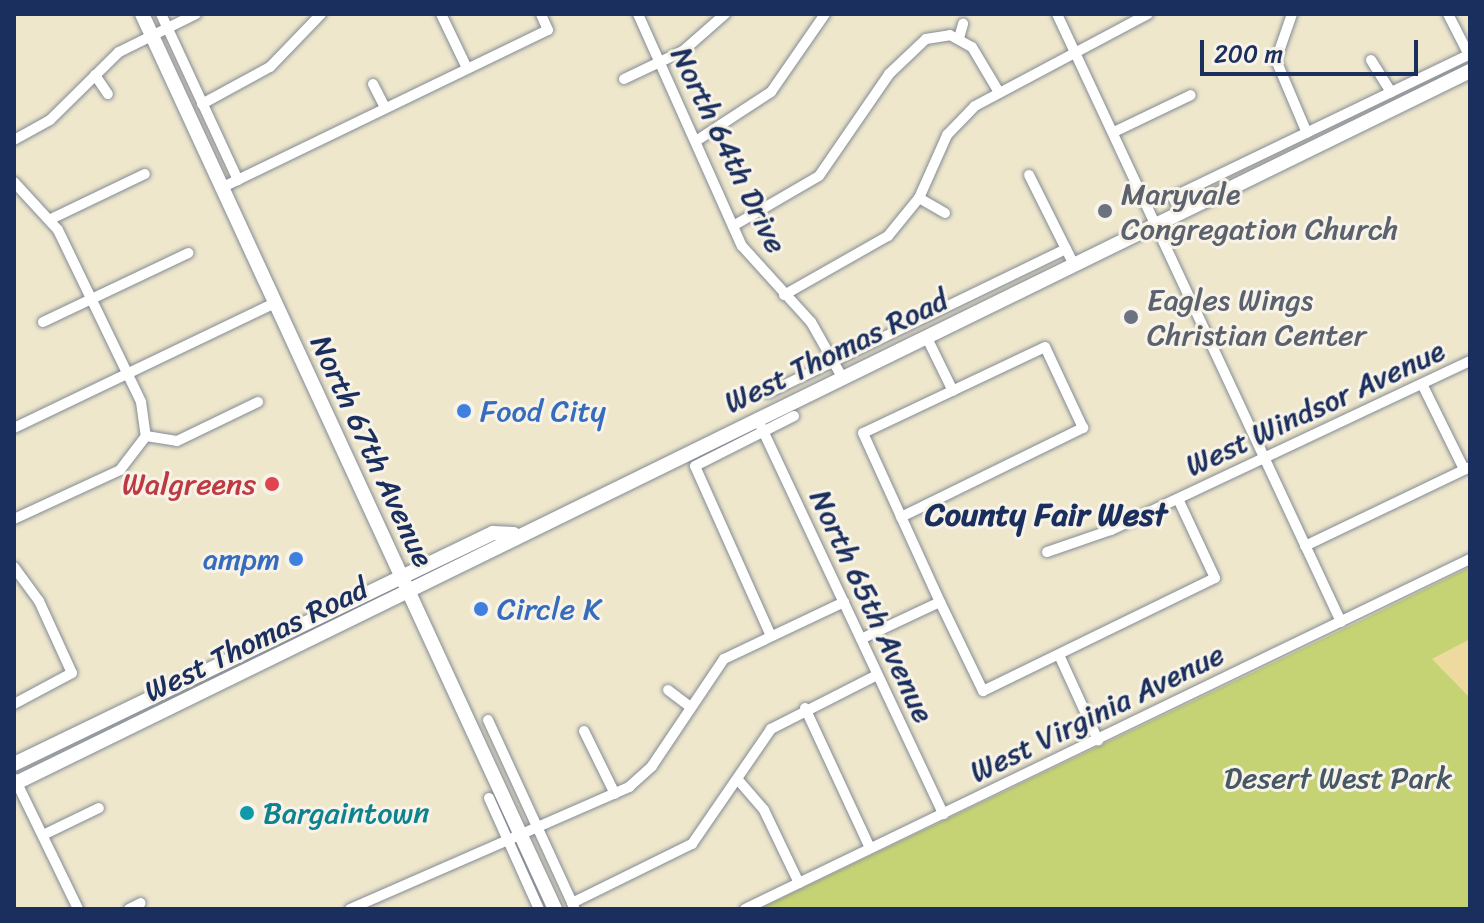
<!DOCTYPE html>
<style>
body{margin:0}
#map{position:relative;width:1484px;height:923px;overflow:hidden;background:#eee7cc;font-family:Sriracha,sans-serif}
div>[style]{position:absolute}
.green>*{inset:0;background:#c6d375}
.sand>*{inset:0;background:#eeda9e}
.roads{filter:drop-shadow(0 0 2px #848b95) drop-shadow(0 0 2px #848b95)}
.minor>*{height:10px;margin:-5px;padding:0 5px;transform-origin:5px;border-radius:5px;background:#fff}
.major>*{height:14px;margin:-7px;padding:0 7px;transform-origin:7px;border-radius:7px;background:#fff}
.dots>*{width:22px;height:22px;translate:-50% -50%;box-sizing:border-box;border:4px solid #f7f3e8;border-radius:50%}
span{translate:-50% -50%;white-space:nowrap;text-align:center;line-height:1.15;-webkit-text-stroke:6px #f7f3e8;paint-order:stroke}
.street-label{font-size:30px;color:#1b2f5e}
.worship-label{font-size:30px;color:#5b616d}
.left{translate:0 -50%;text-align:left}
.shop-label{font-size:30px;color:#366cbe}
.right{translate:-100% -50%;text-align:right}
.health-label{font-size:30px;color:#be3a42}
.park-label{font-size:30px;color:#465864}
.culture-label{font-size:30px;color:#0d838f}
.neighbourhood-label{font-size:32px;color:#1b2f5e;font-weight:700}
.frame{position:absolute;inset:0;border:16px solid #1b2f5e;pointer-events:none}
.scale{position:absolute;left:1200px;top:40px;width:218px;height:36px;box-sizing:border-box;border:4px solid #1b2f5e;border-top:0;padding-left:10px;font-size:24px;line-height:28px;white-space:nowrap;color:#1b2f5e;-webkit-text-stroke:6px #f7f3e8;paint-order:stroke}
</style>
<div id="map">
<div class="green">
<div style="clip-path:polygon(1470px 567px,1470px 909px,759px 909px,1360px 621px)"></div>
</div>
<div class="sand">
<div style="clip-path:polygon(1470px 639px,1470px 698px,1432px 659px)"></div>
</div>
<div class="roads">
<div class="minor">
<div style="left:161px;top:14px;width:183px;rotate:65.1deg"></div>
<div style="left:441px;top:14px;width:60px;rotate:64.3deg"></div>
<div style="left:638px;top:14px;width:254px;rotate:65.9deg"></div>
<div style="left:742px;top:246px;width:103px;rotate:47.8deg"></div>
<div style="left:811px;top:322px;width:63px;rotate:60.6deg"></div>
<div style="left:1057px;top:14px;width:671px;rotate:64.96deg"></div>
<div style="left:1292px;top:14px;width:49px;rotate:109.2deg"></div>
<div style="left:1276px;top:60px;width:79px;rotate:67deg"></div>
<div style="left:1448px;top:14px;width:46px;rotate:62.9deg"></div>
<div style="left:959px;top:38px;width:15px;rotate:-74deg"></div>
<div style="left:1371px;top:60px;width:38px;rotate:58deg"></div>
<div style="left:95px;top:75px;width:23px;rotate:56deg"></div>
<div style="left:624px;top:79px;width:65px;rotate:-25.4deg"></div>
<div style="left:683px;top:51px;width:56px;rotate:-41.4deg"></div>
<div style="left:373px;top:84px;width:27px;rotate:63deg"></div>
<div style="left:202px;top:104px;width:77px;rotate:-28.6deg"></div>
<div style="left:270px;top:67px;width:74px;rotate:-46.1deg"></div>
<div style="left:1114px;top:132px;width:85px;rotate:-25.7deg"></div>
<div style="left:14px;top:140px;width:41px;rotate:-29.1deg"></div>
<div style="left:50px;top:120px;width:97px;rotate:-44.6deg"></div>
<div style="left:119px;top:52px;width:86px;rotate:-26.3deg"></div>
<div style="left:696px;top:141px;width:90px;rotate:-33.2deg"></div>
<div style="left:771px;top:92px;width:95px;rotate:-55.3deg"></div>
<div style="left:1029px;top:175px;width:101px;rotate:63.4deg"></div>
<div style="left:14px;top:182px;width:65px;rotate:47.5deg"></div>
<div style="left:58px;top:230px;width:191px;rotate:64.2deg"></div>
<div style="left:141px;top:402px;width:34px;rotate:82deg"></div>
<div style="left:221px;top:188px;width:363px;rotate:-25.8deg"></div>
<div style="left:548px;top:30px;width:17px;rotate:-114deg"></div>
<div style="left:919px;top:198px;width:30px;rotate:30deg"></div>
<div style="left:1180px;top:212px;width:17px;rotate:-115deg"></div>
<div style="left:1173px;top:197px;width:330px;rotate:-25.7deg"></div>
<div style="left:51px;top:219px;width:104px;rotate:-25.6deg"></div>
<div style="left:733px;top:226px;width:99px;rotate:-30.2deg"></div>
<div style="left:819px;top:176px;width:124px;rotate:-55.5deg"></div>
<div style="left:889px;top:74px;width:51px;rotate:-43.4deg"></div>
<div style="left:926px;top:39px;width:24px;rotate:-9deg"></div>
<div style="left:950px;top:35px;width:25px;rotate:29deg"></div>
<div style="left:972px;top:47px;width:49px;rotate:59.2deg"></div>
<div style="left:784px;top:295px;width:120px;rotate:-29.6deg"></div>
<div style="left:888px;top:236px;width:49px;rotate:-50.8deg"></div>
<div style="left:919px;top:198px;width:69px;rotate:-66deg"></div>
<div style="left:947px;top:135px;width:40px;rotate:-46deg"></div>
<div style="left:975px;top:106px;width:196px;rotate:-28deg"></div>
<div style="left:43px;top:322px;width:161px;rotate:-25.4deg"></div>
<div style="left:926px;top:336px;width:61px;rotate:63.9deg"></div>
<div style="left:1422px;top:384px;width:95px;rotate:63.7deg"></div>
<div style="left:768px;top:393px;width:331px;rotate:-25.8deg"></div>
<div style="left:757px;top:418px;width:438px;rotate:64.8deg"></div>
<div style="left:14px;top:428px;width:289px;rotate:-25.6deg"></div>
<div style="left:901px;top:517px;width:203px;rotate:-26.1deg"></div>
<div style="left:1083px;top:428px;width:89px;rotate:-115.1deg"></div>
<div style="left:1045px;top:347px;width:201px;rotate:154.7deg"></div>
<div style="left:863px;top:433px;width:186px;rotate:65.5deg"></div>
<div style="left:940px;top:602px;width:99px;rotate:64.2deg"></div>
<div style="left:983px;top:691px;width:258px;rotate:-26deg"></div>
<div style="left:1215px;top:578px;width:87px;rotate:-115.1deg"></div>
<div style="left:14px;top:519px;width:117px;rotate:-24.8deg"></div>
<div style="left:120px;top:470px;width:43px;rotate:-52.6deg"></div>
<div style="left:146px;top:436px;width:31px;rotate:9deg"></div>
<div style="left:177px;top:441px;width:90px;rotate:-25.7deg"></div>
<div style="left:1305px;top:546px;width:183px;rotate:-25.6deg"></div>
<div style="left:1047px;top:552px;width:68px;rotate:-19deg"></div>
<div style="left:1111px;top:530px;width:397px;rotate:-25.2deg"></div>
<div style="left:14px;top:567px;width:42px;rotate:53.7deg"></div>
<div style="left:39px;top:601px;width:79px;rotate:65.4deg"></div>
<div style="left:72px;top:673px;width:66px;rotate:151.9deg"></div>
<div style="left:771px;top:636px;width:186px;rotate:-114.1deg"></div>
<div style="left:695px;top:466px;width:111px;rotate:-26.8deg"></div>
<div style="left:861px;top:639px;width:87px;rotate:-25.1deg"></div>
<div style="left:1059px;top:655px;width:94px;rotate:65.4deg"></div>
<div style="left:668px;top:690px;width:26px;rotate:37deg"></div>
<div style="left:805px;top:708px;width:154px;rotate:65.1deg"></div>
<div style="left:488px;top:720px;width:206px;rotate:65.3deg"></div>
<div style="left:584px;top:731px;width:70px;rotate:63.8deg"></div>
<div style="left:15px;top:779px;width:144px;rotate:64.1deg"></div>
<div style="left:739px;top:781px;width:38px;rotate:49deg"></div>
<div style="left:764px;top:810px;width:81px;rotate:64.4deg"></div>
<div style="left:489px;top:798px;width:122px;rotate:65.8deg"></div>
<div style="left:43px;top:835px;width:62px;rotate:-25.7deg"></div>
<div style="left:572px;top:903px;width:134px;rotate:-26.2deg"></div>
<div style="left:692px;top:844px;width:140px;rotate:-55.5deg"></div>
<div style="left:771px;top:729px;width:119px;rotate:-27deg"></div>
<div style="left:129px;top:909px;width:13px;rotate:-27deg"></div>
<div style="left:350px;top:909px;width:305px;rotate:-23.6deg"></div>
<div style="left:629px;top:787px;width:31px;rotate:-42deg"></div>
<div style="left:652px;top:766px;width:129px;rotate:-56.1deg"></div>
<div style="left:724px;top:659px;width:133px;rotate:-25.4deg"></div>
<div style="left:745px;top:909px;width:805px;rotate:-25.77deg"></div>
</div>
<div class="major">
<div style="left:142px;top:14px;width:986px;rotate:65.23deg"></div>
<div style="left:14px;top:764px;width:532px;rotate:-25.75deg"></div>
<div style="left:493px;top:533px;width:21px;rotate:3deg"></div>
<div style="left:14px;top:784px;width:1621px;rotate:-26.09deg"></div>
</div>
</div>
<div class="dots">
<div style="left:1105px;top:211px;background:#6b7280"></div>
<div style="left:1131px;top:317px;background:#6b7280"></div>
<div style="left:464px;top:411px;background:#3f7fe0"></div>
<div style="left:272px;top:484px;background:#e0444e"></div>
<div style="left:296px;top:559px;background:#3f7fe0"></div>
<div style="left:481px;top:609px;background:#3f7fe0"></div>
<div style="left:247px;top:813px;background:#0f9aa8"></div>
</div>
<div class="street-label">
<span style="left:729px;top:150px;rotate:64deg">North 64th Drive</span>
<span style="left:836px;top:351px;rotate:-26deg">West Thomas Road</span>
<span style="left:1315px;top:408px;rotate:-25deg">West Windsor Avenue</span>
<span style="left:372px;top:451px;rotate:65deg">North 67th Avenue</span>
<span style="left:872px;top:606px;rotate:65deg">North 65th Avenue</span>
<span style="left:256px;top:640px;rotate:-26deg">West Thomas Road</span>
<span style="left:1097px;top:713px;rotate:-26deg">West Virginia Avenue</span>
</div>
<div class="worship-label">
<span class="left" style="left:1121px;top:211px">Maryvale<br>Congregation Church</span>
<span class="left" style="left:1147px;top:317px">Eagles Wings<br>Christian Center</span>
</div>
<div class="shop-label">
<span class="left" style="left:480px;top:411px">Food City</span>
<span class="right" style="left:280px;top:559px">ampm</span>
<span class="left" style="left:497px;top:609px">Circle K</span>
</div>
<div class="health-label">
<span class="right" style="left:256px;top:484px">Walgreens</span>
</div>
<div class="park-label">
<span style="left:1338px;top:778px">Desert West Park</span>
</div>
<div class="culture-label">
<span class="left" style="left:263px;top:813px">Bargaintown</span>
</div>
<div class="neighbourhood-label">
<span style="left:1046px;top:515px">County Fair West</span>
</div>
<div class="frame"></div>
<div class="scale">200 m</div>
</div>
